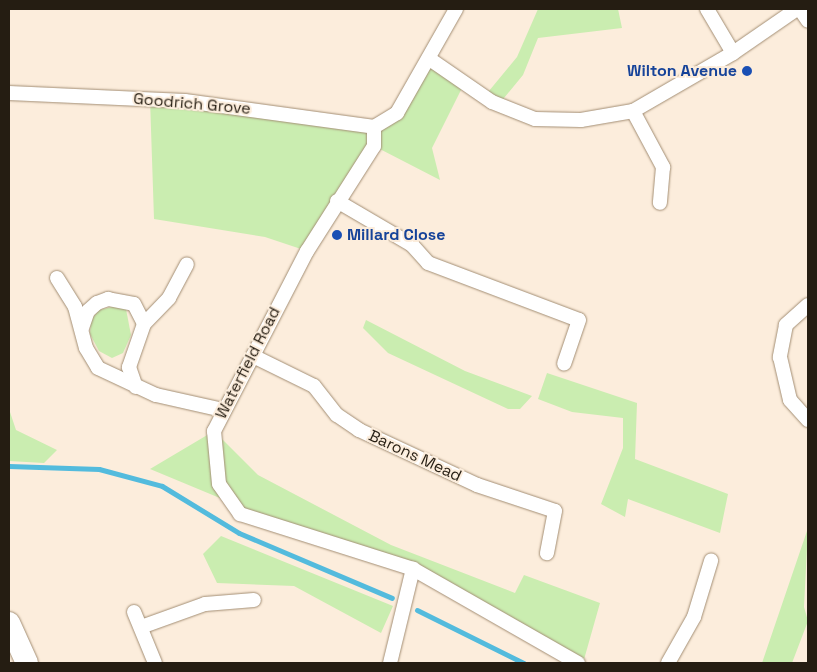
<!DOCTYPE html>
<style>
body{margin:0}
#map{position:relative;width:817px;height:672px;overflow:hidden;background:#fceddc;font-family:"Space Grotesk",sans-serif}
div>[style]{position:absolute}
.green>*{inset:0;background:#caedb0}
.stream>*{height:5px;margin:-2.5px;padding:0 2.5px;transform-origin:2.5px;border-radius:2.5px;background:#53bbdd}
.roads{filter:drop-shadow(0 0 1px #a38e74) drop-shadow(0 0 1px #a38e74)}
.minor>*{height:14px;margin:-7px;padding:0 7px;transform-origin:7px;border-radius:7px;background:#fff}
.trunk>*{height:22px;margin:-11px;padding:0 11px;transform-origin:11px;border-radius:11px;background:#fff}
.dots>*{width:14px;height:14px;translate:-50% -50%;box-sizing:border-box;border:2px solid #fceddc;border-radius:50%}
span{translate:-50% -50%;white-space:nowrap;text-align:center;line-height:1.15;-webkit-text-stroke:4px #fceddc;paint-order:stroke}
.transit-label{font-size:16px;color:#164399;font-weight:700}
.right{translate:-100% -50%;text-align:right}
.left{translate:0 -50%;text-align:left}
.street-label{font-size:16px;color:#251d12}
.frame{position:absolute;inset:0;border:10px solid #251d12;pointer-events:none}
</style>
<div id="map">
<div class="green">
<div style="clip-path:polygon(538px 9px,618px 9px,622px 28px,538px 38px,523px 75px,499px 104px,484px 97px,517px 57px)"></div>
<div style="clip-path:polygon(431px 60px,464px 84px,432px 148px,440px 180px,374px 146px,307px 251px,265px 237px,154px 219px,150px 99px,386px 123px)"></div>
<div style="clip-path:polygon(116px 306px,126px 309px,131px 335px,123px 353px,112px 358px,99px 351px,90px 334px,91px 320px,99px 310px)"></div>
<div style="clip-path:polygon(366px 320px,465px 371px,532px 396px,520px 409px,508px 409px,388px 353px,363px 328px)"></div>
<div style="clip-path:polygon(547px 373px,637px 403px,635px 459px,728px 494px,720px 533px,628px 499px,625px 517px,601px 504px,623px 448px,623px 418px,572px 412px,538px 399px)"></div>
<div style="clip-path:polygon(9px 409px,16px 430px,57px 450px,44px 463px,9px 461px)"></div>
<div style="clip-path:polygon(214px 431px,258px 475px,391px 545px,515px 593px,524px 575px,600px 603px,583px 663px,440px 581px,240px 514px,227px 501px,150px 469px)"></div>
<div style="clip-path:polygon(808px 528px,804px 607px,808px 621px,792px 663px,762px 663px)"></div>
<div style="clip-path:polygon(221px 536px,393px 606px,381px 633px,294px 586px,217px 583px,203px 554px)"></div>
</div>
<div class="stream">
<div style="left:9px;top:466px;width:90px;rotate:1.9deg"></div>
<div style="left:99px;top:469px;width:65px;rotate:15.1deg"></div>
<div style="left:162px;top:486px;width:90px;rotate:31.4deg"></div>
<div style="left:239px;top:533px;width:166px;rotate:23deg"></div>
<div style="left:417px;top:610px;width:119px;rotate:26.4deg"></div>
</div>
<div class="roads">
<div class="minor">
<div style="left:707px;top:9px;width:51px;rotate:59.4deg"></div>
<div style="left:800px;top:9px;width:14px;rotate:56deg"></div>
<div style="left:431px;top:60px;width:74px;rotate:34.5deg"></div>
<div style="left:492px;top:102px;width:46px;rotate:21.6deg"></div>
<div style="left:535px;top:119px;width:46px;rotate:1.2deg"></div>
<div style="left:581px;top:120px;width:53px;rotate:-9.8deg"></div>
<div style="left:633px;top:111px;width:116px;rotate:-30.1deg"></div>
<div style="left:733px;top:53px;width:78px;rotate:-34.5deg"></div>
<div style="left:9px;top:93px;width:176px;rotate:2.6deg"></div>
<div style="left:185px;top:101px;width:191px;rotate:7.8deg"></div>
<div style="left:374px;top:127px;width:27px;rotate:-31deg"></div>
<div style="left:397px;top:113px;width:120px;rotate:-60.4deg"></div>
<div style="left:633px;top:111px;width:64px;rotate:61.8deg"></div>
<div style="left:663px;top:167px;width:36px;rotate:95deg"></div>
<div style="left:374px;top:127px;width:19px;rotate:90deg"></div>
<div style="left:374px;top:146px;width:125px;rotate:122.5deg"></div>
<div style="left:307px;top:251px;width:203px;rotate:117.3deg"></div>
<div style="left:214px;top:431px;width:53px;rotate:84.6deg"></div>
<div style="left:219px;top:484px;width:37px;rotate:55deg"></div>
<div style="left:240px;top:514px;width:182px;rotate:17.6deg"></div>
<div style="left:413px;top:569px;width:190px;rotate:29.7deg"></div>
<div style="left:337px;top:201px;width:87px;rotate:30.4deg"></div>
<div style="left:412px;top:245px;width:24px;rotate:48deg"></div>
<div style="left:428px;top:263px;width:161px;rotate:20.7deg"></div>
<div style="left:579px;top:320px;width:46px;rotate:108.8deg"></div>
<div style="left:57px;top:278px;width:34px;rotate:58deg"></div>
<div style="left:75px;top:307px;width:42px;rotate:75deg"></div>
<div style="left:86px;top:348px;width:23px;rotate:59deg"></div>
<div style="left:98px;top:368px;width:64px;rotate:25deg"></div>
<div style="left:156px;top:395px;width:69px;rotate:12.6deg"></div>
<div style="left:808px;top:305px;width:30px;rotate:138deg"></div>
<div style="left:786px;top:325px;width:33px;rotate:101deg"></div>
<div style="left:780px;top:357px;width:44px;rotate:76.9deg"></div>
<div style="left:790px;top:400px;width:27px;rotate:48deg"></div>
<div style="left:144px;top:324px;width:36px;rotate:-46deg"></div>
<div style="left:169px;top:298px;width:38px;rotate:-62deg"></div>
<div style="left:82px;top:328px;width:18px;rotate:-71deg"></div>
<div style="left:88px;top:311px;width:12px;rotate:-42deg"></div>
<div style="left:97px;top:303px;width:12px;rotate:-20deg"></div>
<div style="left:108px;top:299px;width:26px;rotate:11deg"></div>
<div style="left:134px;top:304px;width:22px;rotate:63deg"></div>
<div style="left:144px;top:324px;width:46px;rotate:109.2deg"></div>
<div style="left:129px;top:367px;width:21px;rotate:71deg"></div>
<div style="left:253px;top:356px;width:68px;rotate:26.2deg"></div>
<div style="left:314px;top:386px;width:37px;rotate:52deg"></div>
<div style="left:337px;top:415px;width:27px;rotate:34deg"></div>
<div style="left:359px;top:430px;width:130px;rotate:25deg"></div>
<div style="left:477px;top:485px;width:82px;rotate:18.4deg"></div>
<div style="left:555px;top:511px;width:43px;rotate:100.8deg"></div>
<div style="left:134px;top:612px;width:55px;rotate:67.6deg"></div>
<div style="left:141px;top:627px;width:68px;rotate:-19.8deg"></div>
<div style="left:205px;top:604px;width:49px;rotate:-4.7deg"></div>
<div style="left:390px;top:663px;width:97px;rotate:-76.3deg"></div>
<div style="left:668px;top:663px;width:53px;rotate:-60.5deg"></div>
<div style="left:694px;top:617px;width:59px;rotate:-73.1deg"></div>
</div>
<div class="trunk">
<div style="left:9px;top:623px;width:44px;rotate:65.8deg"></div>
</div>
</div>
<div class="dots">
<div style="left:747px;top:71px;background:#1a4fb4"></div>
<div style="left:337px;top:235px;background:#1a4fb4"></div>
</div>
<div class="transit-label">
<span class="right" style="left:737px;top:71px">Wilton Avenue</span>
<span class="left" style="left:347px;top:235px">Millard Close</span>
</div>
<div class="street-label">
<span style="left:192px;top:104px;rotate:5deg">Goodrich Grove</span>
<span style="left:248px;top:363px;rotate:-63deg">Waterfield Road</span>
<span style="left:415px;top:456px;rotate:25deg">Barons Mead</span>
</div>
<div class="frame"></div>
</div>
